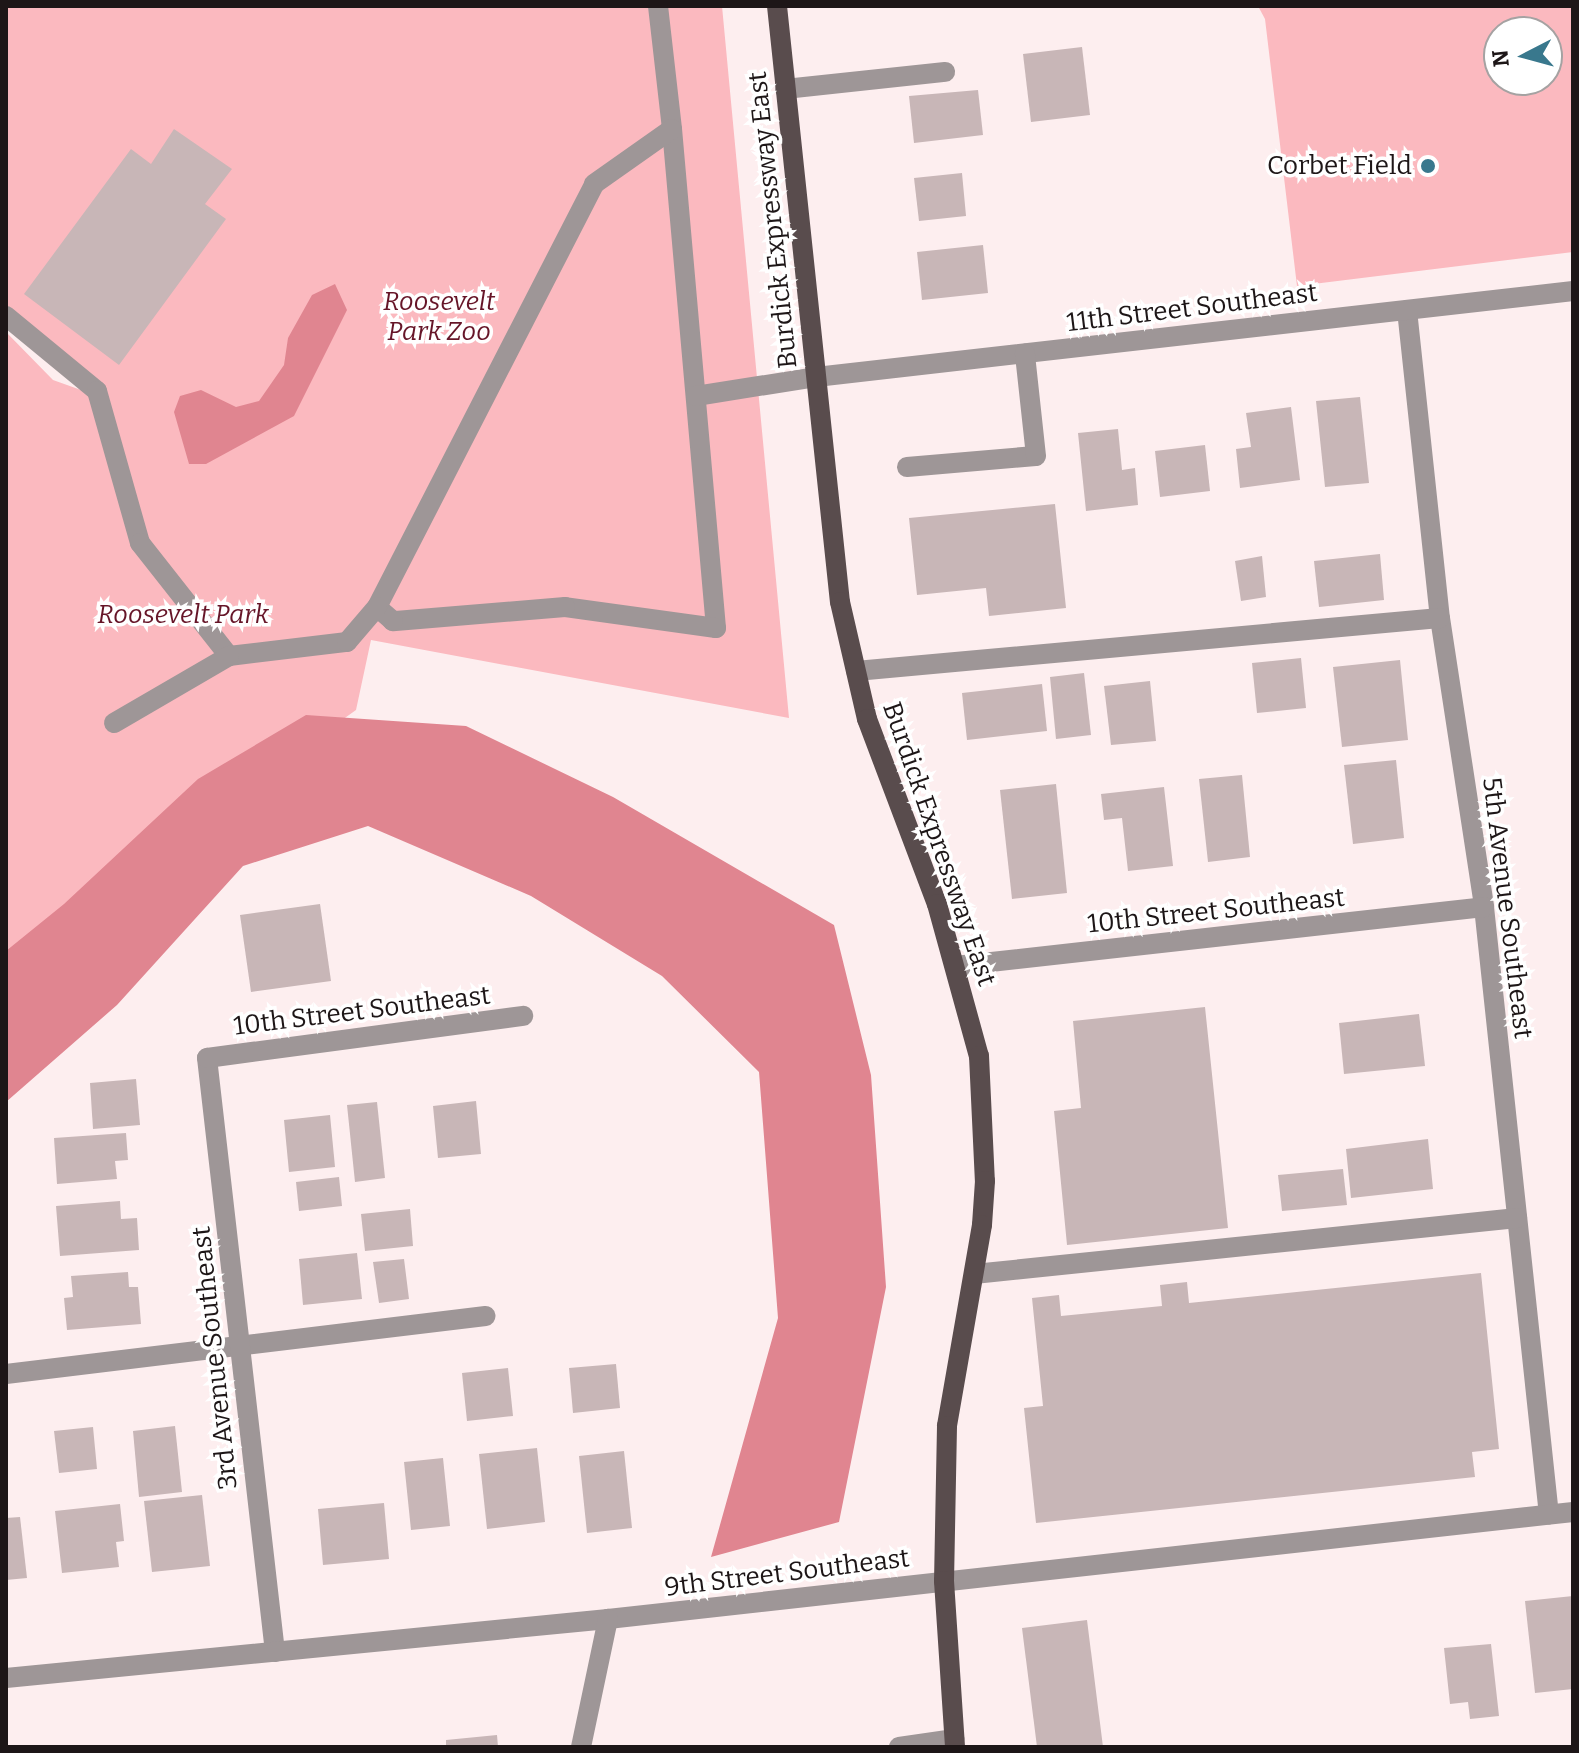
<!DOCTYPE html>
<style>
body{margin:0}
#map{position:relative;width:1579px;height:1753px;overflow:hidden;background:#fdeeef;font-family:Bitter,serif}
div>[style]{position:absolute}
.green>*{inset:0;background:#fbb9bf}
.water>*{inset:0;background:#e08590}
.building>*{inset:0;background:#c8b6b7}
.minor>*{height:20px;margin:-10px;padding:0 10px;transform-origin:10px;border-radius:10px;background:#9e9697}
.major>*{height:20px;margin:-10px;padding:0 10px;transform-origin:10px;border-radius:10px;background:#594c4d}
.dots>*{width:22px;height:22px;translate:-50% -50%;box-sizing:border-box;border:4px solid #fff;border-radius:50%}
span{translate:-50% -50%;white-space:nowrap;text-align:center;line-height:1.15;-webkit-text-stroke:7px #fff;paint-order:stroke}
.poi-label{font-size:26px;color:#1d1617}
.right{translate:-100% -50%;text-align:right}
.street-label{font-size:26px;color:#1d1617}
.park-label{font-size:26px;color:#661528;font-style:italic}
.frame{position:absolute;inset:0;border:8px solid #1d1617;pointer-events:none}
.north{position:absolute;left:1483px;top:16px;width:80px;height:80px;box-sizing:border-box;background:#fff;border:2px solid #a5a2a2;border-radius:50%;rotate:264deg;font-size:22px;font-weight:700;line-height:32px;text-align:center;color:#1d1617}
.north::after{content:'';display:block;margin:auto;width:28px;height:36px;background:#39788d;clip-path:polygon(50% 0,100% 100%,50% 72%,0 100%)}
</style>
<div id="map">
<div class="green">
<div style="clip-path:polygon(6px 6px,722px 6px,789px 718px,371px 640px,356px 710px,6px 960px,6px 332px,53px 380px,81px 390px,6px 310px)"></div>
<div style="clip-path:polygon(evenodd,1258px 6px,1573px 6px,1573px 252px,1297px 286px,1265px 19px,1258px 6px,1499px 32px,1547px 32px,1547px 80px,1499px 80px,1499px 32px)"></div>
</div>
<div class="water">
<div style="clip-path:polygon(335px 284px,347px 310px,294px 416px,206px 464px,189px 464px,174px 412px,180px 396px,201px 390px,236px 407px,259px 401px,284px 365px,288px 338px,312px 295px)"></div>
<div style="clip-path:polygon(306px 715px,466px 726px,613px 797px,834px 925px,871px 1075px,886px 1287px,839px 1522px,711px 1557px,778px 1318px,759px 1072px,662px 976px,531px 896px,368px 826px,243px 866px,117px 1005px,6px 1102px,6px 951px,64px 904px,198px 779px)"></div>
</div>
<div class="building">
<div style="clip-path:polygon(1082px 47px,1090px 115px,1031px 122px,1023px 54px)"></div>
<div style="clip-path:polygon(978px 90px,983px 135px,914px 143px,909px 96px)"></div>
<div style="clip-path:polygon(174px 129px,232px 169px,205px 204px,226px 219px,119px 365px,24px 294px,131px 149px,151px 164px)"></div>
<div style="clip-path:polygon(962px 173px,966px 216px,919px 221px,914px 178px)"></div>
<div style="clip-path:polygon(983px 245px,988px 293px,922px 300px,917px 252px)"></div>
<div style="clip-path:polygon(1360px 397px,1369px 483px,1325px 487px,1316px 401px)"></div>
<div style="clip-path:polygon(1291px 407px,1300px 480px,1240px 488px,1236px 449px,1251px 447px,1246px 413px)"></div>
<div style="clip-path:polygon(1118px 429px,1122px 470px,1135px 468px,1138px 505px,1086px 511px,1078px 433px)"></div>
<div style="clip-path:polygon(1205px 445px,1210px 491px,1160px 497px,1155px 451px)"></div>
<div style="clip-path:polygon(1055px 504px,1066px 608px,989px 616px,986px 588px,917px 595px,909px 518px)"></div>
<div style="clip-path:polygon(1380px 554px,1384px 600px,1319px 607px,1314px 561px)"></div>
<div style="clip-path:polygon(1262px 556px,1266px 597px,1241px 601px,1235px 561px)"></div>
<div style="clip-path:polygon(1301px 658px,1306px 708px,1257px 713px,1252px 663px)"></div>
<div style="clip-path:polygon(1400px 660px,1408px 740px,1342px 747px,1333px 667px)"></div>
<div style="clip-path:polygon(1084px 673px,1091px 735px,1056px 739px,1050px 677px)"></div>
<div style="clip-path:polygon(1150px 681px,1156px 741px,1111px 745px,1104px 686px)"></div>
<div style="clip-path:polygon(1042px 684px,1047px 731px,967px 740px,962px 693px)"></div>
<div style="clip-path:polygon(1396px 760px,1404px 838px,1353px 844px,1344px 765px)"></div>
<div style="clip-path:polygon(1242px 775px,1250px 857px,1208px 862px,1199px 779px)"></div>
<div style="clip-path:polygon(1056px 784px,1067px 893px,1012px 899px,1000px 790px)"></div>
<div style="clip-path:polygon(1164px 787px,1173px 866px,1128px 871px,1122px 818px,1104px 820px,1101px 794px)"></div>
<div style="clip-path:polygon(320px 904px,331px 981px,251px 992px,240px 915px)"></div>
<div style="clip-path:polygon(1205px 1007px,1228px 1228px,1067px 1245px,1054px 1111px,1081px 1108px,1073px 1021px)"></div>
<div style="clip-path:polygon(1419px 1014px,1425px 1066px,1344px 1074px,1339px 1023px)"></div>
<div style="clip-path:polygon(136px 1079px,140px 1125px,93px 1129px,90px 1083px)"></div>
<div style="clip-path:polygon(476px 1101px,481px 1154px,438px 1158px,433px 1106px)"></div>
<div style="clip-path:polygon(377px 1102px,385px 1178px,355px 1182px,347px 1105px)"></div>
<div style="clip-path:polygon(330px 1115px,335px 1167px,289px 1172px,284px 1120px)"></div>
<div style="clip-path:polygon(126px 1133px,128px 1160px,115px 1161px,117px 1179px,57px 1184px,54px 1138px)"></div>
<div style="clip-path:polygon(1428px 1139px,1433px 1189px,1351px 1198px,1346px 1149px)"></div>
<div style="clip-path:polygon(1343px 1169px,1347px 1205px,1282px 1211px,1278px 1175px)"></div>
<div style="clip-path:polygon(339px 1177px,342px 1206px,299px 1211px,296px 1182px)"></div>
<div style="clip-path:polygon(120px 1201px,121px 1219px,137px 1218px,139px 1250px,60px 1256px,56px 1206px)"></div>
<div style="clip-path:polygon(410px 1209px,413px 1246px,365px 1251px,361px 1214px)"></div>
<div style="clip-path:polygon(357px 1253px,362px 1299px,303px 1305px,299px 1259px)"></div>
<div style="clip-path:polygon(404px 1259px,409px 1299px,379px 1303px,373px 1262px)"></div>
<div style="clip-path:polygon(128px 1272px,129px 1287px,138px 1287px,141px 1324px,67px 1330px,64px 1298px,73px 1297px,71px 1276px)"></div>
<div style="clip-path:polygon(1481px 1273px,1499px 1449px,1472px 1452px,1475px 1477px,1036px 1523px,1024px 1408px,1043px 1406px,1032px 1298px,1059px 1295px,1061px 1316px,1162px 1306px,1160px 1285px,1187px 1282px,1189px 1303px)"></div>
<div style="clip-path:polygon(616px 1364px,620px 1408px,573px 1413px,569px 1368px)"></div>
<div style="clip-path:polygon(508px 1368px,513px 1416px,467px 1421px,462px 1373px)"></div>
<div style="clip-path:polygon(175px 1426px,182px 1492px,139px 1497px,133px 1431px)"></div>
<div style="clip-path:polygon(93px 1427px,97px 1469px,59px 1473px,54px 1431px)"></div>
<div style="clip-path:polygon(537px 1448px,545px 1522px,487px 1529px,479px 1454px)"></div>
<div style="clip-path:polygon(624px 1451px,632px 1528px,587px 1533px,579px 1456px)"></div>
<div style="clip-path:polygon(443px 1458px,450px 1526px,411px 1530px,404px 1462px)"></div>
<div style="clip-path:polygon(202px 1495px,210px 1566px,152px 1572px,144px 1501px)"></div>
<div style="clip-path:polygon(384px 1503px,389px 1559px,323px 1565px,318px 1509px)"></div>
<div style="clip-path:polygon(120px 1504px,124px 1541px,116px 1542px,119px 1567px,62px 1573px,55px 1511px)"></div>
<div style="clip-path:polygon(20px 1517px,27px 1578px,6px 1580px,6px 1518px)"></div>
<div style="clip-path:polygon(1573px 1596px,1573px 1689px,1535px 1693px,1525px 1601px)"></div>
<div style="clip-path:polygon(1087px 1620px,1103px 1747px,1037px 1747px,1022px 1628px)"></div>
<div style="clip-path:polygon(1491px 1644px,1499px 1716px,1470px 1719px,1468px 1702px,1450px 1704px,1444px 1648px)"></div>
<div style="clip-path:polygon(497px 1735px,498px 1747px,446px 1747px,446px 1740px)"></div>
</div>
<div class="minor">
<div style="left:658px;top:6px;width:124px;rotate:83.5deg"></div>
<div style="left:672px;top:129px;width:501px;rotate:84.96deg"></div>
<div style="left:716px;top:628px;width:152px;rotate:-172.1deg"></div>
<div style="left:565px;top:607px;width:173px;rotate:175.3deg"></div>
<div style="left:393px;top:621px;width:21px;rotate:-139deg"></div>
<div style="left:377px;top:607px;width:475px;rotate:-62.8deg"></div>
<div style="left:594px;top:184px;width:95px;rotate:-35.2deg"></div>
<div style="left:785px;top:89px;width:161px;rotate:-6.1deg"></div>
<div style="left:1407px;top:310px;width:310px;rotate:83.9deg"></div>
<div style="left:1440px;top:618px;width:292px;rotate:81.3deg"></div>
<div style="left:1484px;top:907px;width:611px;rotate:83.9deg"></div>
<div style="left:6px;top:316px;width:118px;rotate:39.5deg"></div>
<div style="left:97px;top:391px;width:158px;rotate:74.2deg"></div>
<div style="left:140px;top:543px;width:144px;rotate:51.8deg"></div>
<div style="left:229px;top:656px;width:119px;rotate:-6.8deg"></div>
<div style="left:347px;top:642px;width:46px;rotate:-49.4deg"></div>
<div style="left:696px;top:396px;width:121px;rotate:-9deg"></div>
<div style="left:816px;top:377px;width:762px;rotate:-6.48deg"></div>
<div style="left:907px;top:467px;width:129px;rotate:-4.9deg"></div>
<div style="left:1036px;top:456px;width:103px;rotate:-96.2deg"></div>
<div style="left:856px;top:671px;width:586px;rotate:-5.19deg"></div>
<div style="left:114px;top:723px;width:133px;rotate:-30.2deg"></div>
<div style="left:955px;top:966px;width:532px;rotate:-6.36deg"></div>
<div style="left:974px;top:1274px;width:546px;rotate:-5.89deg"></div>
<div style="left:6px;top:1374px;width:483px;rotate:-6.9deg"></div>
<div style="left:275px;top:1652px;width:598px;rotate:-96.53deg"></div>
<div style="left:207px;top:1058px;width:319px;rotate:-7.6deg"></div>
<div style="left:6px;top:1678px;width:605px;rotate:-5.6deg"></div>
<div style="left:608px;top:1619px;width:971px;rotate:-6.33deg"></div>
<div style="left:581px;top:1747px;width:131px;rotate:-78.1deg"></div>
<div style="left:899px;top:1747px;width:56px;rotate:-8.3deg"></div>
</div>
<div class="major">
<div style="left:777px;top:6px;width:599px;rotate:83.97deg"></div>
<div style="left:840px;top:602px;width:120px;rotate:77deg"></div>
<div style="left:867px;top:719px;width:198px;rotate:69.3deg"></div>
<div style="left:937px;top:904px;width:158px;rotate:74.6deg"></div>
<div style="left:979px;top:1056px;width:125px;rotate:87.3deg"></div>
<div style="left:985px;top:1181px;width:44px;rotate:93.9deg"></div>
<div style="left:982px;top:1225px;width:204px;rotate:99.9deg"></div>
<div style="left:947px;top:1426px;width:155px;rotate:91.1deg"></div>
<div style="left:944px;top:1581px;width:166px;rotate:86.2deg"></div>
</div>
<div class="dots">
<div style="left:1428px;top:166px;background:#39788d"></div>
</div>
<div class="poi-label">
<span class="right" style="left:1412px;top:166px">Corbet Field</span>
</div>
<div class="street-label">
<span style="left:773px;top:220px;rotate:-96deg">Burdick Expressway East</span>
<span style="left:1192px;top:308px;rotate:-7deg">11th Street Southeast</span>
<span style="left:939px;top:844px;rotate:71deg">Burdick Expressway East</span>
<span style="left:1507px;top:908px;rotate:83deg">5th Avenue Southeast</span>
<span style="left:1216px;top:911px;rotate:-6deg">10th Street Southeast</span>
<span style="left:362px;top:1011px;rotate:-7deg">10th Street Southeast</span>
<span style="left:215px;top:1358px;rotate:-96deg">3rd Avenue Southeast</span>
<span style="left:787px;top:1573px;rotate:-7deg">9th Street Southeast</span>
</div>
<div class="park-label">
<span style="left:439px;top:317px">Roosevelt<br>Park Zoo</span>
<span style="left:183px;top:615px">Roosevelt Park</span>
</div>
<div class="frame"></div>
<div class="north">N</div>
</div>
